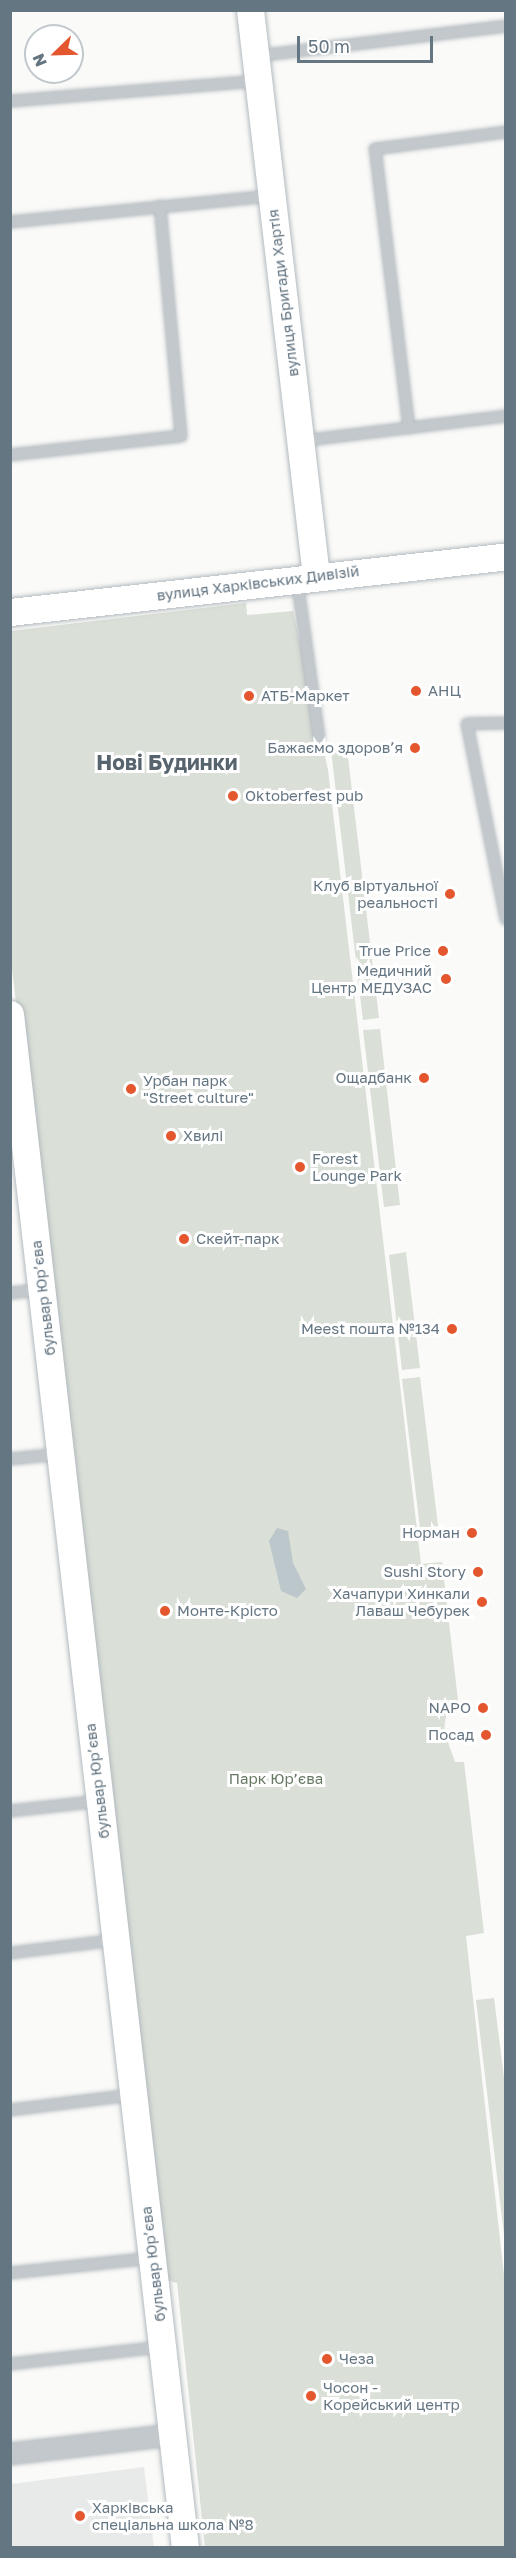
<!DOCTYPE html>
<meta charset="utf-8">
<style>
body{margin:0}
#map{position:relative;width:516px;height:2558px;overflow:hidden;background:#fafaf8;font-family:"Golos Text",sans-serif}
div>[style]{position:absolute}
.built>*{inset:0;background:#e8e9e9}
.green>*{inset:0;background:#dadfd7}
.water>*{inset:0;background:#bbc7cb}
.roads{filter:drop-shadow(0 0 2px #b3babf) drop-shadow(0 0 2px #b3babf)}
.lane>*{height:10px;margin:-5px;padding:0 5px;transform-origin:5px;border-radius:5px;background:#c3c8cc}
.street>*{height:20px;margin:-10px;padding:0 10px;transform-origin:10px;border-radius:10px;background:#c3c8cc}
.secondary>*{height:27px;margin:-13.5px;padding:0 13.5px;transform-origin:13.5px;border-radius:13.5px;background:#fff}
.dots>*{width:16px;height:16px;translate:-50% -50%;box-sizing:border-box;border:3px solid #fff;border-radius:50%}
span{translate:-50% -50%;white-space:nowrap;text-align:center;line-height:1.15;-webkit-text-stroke:6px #fff;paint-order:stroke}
.street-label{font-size:15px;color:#657683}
.poi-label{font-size:15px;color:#657683}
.left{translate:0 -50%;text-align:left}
.right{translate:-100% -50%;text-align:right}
.park-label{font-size:15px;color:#687a64}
.district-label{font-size:21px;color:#57646e;font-weight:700}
.frame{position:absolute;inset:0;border:12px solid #657683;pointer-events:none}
.north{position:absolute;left:24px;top:24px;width:60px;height:60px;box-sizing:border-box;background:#fff;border:2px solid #c1c8cd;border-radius:50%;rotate:247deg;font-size:16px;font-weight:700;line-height:24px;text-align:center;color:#657683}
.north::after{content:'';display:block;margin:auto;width:21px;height:27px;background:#e4572e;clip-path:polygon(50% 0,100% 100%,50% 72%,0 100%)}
.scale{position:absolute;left:297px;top:36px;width:136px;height:27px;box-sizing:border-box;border:3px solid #657683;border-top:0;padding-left:8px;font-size:18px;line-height:21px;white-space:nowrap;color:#657683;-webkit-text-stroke:4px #fff;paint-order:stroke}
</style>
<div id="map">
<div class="built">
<div style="clip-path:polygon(144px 2467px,154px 2547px,11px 2547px,11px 2484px)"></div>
</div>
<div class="green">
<div style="clip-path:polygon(246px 603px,247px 615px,293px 611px,328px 770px,421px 1564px,442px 1562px,459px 1709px,446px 1715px,444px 1731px,455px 1762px,464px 1762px,484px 1933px,466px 1936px,505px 2284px,505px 2547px,205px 2547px,177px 2283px,166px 2280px,11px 960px,10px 631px)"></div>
<div style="clip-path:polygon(347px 749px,379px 1018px,363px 1020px,331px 750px)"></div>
<div style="clip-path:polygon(380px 1029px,400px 1205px,384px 1207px,363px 1030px)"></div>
<div style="clip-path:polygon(406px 1252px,420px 1368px,402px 1370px,389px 1255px)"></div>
<div style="clip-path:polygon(420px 1377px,438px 1526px,420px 1528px,402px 1379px)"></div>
<div style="clip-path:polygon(494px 1998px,506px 2094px,505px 2243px,476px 2000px)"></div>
</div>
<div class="water">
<div style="clip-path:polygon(277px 1528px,288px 1531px,293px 1563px,306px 1589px,297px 1598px,281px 1591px,269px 1541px)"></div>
</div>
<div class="roads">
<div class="lane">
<div style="left:256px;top:56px;width:252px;rotate:-6.8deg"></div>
<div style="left:10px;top:101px;width:249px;rotate:-4.6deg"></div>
<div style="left:10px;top:222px;width:262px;rotate:-5.7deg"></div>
<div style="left:409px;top:428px;width:281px;rotate:-96.9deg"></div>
<div style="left:375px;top:149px;width:132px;rotate:-7.4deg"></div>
<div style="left:300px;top:441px;width:208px;rotate:-6.9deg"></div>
<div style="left:10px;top:455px;width:172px;rotate:-6.3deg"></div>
<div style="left:181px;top:436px;width:231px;rotate:-95.2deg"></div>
<div style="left:297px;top:579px;width:160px;rotate:82.1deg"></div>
<div style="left:506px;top:723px;width:39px;rotate:179deg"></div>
<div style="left:467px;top:724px;width:199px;rotate:78.7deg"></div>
<div style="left:10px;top:1293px;width:30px;rotate:-6deg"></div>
<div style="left:10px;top:1459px;width:51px;rotate:-5.6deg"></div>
<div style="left:10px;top:1811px;width:91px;rotate:-6.3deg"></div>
<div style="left:10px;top:1953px;width:107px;rotate:-7deg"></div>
<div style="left:10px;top:2110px;width:124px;rotate:-7deg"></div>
<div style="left:10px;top:2273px;width:143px;rotate:-6deg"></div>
<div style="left:10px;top:2364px;width:153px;rotate:-6.4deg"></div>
</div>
<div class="street">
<div style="left:10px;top:2454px;width:163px;rotate:-6.7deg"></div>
</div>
<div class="secondary">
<div style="left:250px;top:10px;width:570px;rotate:83.35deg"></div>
<div style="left:10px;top:612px;width:499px;rotate:-6.4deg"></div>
<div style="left:10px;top:1014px;width:1544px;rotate:83.49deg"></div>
</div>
</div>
<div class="dots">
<div style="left:416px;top:691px;background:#e4572e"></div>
<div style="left:249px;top:696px;background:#e4572e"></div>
<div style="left:415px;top:748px;background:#e4572e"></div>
<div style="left:233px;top:796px;background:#e4572e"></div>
<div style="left:450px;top:894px;background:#e4572e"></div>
<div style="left:443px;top:951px;background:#e4572e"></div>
<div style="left:446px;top:979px;background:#e4572e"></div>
<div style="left:424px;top:1078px;background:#e4572e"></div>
<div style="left:131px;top:1089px;background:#e4572e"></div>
<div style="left:171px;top:1136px;background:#e4572e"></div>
<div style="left:300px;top:1167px;background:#e4572e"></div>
<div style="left:184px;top:1239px;background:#e4572e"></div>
<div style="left:452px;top:1329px;background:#e4572e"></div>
<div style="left:472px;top:1533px;background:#e4572e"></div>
<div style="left:478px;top:1572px;background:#e4572e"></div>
<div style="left:482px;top:1602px;background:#e4572e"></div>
<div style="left:165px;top:1611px;background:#e4572e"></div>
<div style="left:483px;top:1708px;background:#e4572e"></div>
<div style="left:486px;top:1735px;background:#e4572e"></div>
<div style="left:327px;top:2359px;background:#e4572e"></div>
<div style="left:311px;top:2396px;background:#e4572e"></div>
<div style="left:80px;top:2516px;background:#e4572e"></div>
</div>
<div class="street-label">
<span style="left:283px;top:293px;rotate:-97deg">вулиця Бригади Хартія</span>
<span style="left:258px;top:583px;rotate:-7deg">вулиця Харківських Дивізій</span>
<span style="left:43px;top:1298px;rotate:-97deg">бульвар Юрʼєва</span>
<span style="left:97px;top:1781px;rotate:-97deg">бульвар Юрʼєва</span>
<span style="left:153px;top:2264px;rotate:-97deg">бульвар Юрʼєва</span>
</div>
<div class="poi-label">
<span class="left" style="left:428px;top:691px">АНЦ</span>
<span class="left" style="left:261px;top:696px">АТБ-Маркет</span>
<span class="right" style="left:403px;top:748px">Бажаємо здоровʼя</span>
<span class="left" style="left:245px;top:796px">Oktoberfest pub</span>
<span class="right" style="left:438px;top:894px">Клуб віртуальної<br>реальності</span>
<span class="right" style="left:431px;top:951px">True Price</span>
<span class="right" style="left:432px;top:979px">Медичний<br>Центр МЕДУЗАС</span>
<span class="right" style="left:412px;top:1078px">Ощадбанк</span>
<span class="left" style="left:143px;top:1089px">Урбан парк<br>"Street culture"</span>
<span class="left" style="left:183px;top:1136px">Хвилі</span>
<span class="left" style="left:312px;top:1167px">Forest<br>Lounge Park</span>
<span class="left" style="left:196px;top:1239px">Скейт-парк</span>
<span class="right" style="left:440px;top:1329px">Meest пошта №134</span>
<span class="right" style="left:460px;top:1533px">Норман</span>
<span class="right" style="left:466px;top:1572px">Sushi Story</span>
<span class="right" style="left:470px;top:1602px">Хачапури Хинкали<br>Лаваш Чебурек</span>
<span class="left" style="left:177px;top:1611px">Монте-Крісто</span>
<span class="right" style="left:471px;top:1708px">NAPO</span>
<span class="right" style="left:474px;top:1735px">Посад</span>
<span class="left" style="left:339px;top:2359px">Чеза</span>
<span class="left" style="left:323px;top:2396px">Чосон -<br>Корейський центр</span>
<span class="left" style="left:92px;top:2516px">Харківська<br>спеціальна школа №8</span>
</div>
<div class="park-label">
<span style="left:276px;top:1779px">Парк Юр’єва</span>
</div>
<div class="district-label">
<span style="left:167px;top:762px">Нові Будинки</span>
</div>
<div class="frame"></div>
<div class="north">N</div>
<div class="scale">50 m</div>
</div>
